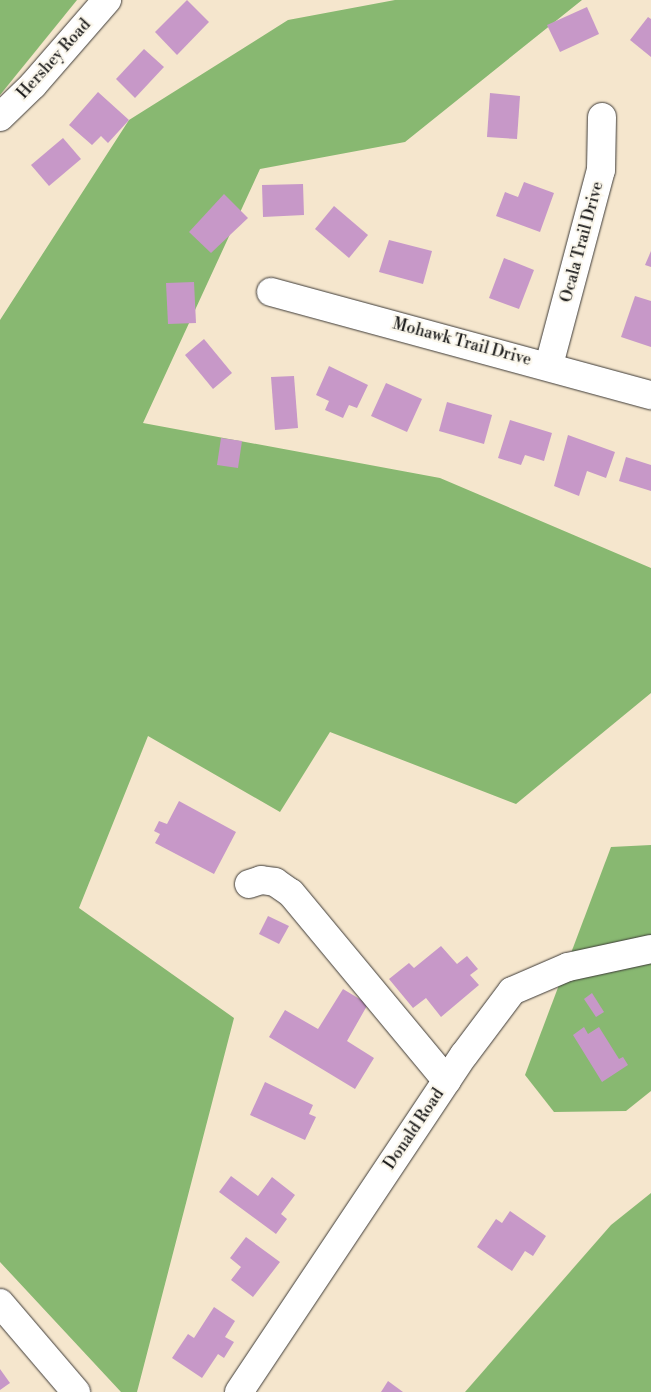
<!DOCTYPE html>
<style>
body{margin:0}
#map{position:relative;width:651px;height:1392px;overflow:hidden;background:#f5e6cd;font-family:"Libre Bodoni",serif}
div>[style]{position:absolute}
.forest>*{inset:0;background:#88b871}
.building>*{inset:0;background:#c798c8}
.roads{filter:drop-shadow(0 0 1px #3d3a37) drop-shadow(0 0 1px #3d3a37)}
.minor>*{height:28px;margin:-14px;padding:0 14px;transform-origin:14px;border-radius:14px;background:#fff}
span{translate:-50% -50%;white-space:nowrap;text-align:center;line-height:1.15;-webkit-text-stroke:4px #fbf7ec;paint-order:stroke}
.street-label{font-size:16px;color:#1c1c1c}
</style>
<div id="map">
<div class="forest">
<div style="clip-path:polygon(0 0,77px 0,0 95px)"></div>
<div style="clip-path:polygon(395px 0,582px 0,405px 142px,260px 169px,143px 423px,440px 478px,651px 568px,651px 693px,516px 804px,330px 732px,280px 812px,148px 736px,79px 908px,234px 1018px,137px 1392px,121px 1392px,0 1262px,0 320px,129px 120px,288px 20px)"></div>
<div style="clip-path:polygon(651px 845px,651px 1091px,626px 1111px,554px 1112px,525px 1075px,611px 847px)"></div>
<div style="clip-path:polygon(651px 1193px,651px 1392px,465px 1392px,611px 1225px)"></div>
</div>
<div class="building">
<div style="clip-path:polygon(187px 0,209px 22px,177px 55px,155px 32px)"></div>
<div style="clip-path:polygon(587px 7px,599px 34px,560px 52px,547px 25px)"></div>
<div style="clip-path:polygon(648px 17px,651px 19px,651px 57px,630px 40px)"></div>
<div style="clip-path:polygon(144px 49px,164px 67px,135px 98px,116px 79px)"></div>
<div style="clip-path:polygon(98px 92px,129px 120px,108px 143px,101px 136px,92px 145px,69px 125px)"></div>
<div style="clip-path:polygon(490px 93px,520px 96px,517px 139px,487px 137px)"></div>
<div style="clip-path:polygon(63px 138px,81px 159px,49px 186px,31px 165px)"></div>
<div style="clip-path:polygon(524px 182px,554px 193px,540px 232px,496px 216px,505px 192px,518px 197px)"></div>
<div style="clip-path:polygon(303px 184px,304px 215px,263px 217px,262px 185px)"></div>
<div style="clip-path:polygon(224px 194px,248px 218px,211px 253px,189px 232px)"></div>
<div style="clip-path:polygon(334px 206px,368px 235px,349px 258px,315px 229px)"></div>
<div style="clip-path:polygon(389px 240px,432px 251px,423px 284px,379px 272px)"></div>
<div style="clip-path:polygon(651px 251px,651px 267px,645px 265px)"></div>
<div style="clip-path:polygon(504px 258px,534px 270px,519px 309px,489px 298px)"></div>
<div style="clip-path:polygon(194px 282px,196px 323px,168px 324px,166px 283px)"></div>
<div style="clip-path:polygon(635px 296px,651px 301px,651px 347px,621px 337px)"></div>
<div style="clip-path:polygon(204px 339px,232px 373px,213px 389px,185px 355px)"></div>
<div style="clip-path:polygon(329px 366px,368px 385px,357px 408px,349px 405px,343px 418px,325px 410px,329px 401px,316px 395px)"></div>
<div style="clip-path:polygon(294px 376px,298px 428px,275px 430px,271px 377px)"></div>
<div style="clip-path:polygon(386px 383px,422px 399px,407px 432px,371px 416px)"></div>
<div style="clip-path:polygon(447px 402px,492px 415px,484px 444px,439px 431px)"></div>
<div style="clip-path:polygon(510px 420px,552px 433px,544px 461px,525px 455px,521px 465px,498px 458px)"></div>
<div style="clip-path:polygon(568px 435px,615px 452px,606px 478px,587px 471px,579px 496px,554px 486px)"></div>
<div style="clip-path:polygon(221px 438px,242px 441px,238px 468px,217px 465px)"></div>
<div style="clip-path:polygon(626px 457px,651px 465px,651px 491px,619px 481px)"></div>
<div style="clip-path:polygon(179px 801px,236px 832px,214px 874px,155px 843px,160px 834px,154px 831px,159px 821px,167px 824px)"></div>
<div style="clip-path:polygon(268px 916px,289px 926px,279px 944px,259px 934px)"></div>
<div style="clip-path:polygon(441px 946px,457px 964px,467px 956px,478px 969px,470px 975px,479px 985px,441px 1017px,426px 998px,413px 1008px,389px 979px,409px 963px,414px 968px)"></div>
<div style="clip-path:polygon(343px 989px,368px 1004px,347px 1041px,374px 1058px,355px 1089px,269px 1037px,285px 1010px,318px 1029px)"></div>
<div style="clip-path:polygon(592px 993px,604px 1012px,596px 1017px,584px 999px)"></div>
<div style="clip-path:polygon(584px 1027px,588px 1034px,599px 1027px,619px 1059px,623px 1057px,628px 1065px,602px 1082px,573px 1035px)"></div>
<div style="clip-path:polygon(265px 1082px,313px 1105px,309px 1114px,316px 1117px,305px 1140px,250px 1115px)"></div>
<div style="clip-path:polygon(231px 1176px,258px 1196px,272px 1177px,295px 1195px,281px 1214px,287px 1219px,276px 1234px,219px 1192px)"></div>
<div style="clip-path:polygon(510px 1211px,546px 1236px,533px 1256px,525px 1251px,512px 1271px,477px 1247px,496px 1219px,502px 1223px)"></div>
<div style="clip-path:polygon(246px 1237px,280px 1262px,253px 1297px,231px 1280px,241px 1267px,230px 1258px)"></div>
<div style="clip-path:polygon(214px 1307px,235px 1321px,225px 1337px,234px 1342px,224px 1358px,218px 1354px,202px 1378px,172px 1358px,188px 1334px,194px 1338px)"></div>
<div style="clip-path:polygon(0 1369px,10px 1383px,0 1390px)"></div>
<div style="clip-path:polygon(388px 1381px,403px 1392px,381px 1392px)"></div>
</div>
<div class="roads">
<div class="minor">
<div style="left:0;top:117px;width:46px;rotate:-44.1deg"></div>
<div style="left:33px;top:85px;width:113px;rotate:-49deg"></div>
<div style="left:271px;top:292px;width:394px;rotate:15.2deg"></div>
<div style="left:549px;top:365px;width:202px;rotate:-75.1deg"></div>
<div style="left:601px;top:170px;width:53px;rotate:-88.9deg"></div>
<div style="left:249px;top:884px;width:13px;rotate:-18deg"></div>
<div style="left:261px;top:880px;width:14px;rotate:8deg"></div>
<div style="left:275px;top:882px;width:19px;rotate:35deg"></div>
<div style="left:291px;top:893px;width:244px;rotate:50.3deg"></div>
<div style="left:0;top:1303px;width:117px;rotate:49.5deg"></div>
<div style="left:239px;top:1392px;width:405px;rotate:-56.3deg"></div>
<div style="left:464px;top:1055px;width:80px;rotate:-53.1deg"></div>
<div style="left:512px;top:991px;width:61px;rotate:-23.2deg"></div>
<div style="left:568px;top:967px;width:85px;rotate:-12.2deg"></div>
</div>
</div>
<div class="street-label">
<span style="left:54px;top:59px;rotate:-48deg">Hershey Road</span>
<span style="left:582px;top:242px;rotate:-75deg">Ocala Trail Drive</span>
<span style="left:462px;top:342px;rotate:15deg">Mohawk Trail Drive</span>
<span style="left:414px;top:1129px;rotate:-56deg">Donald Road</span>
</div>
</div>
